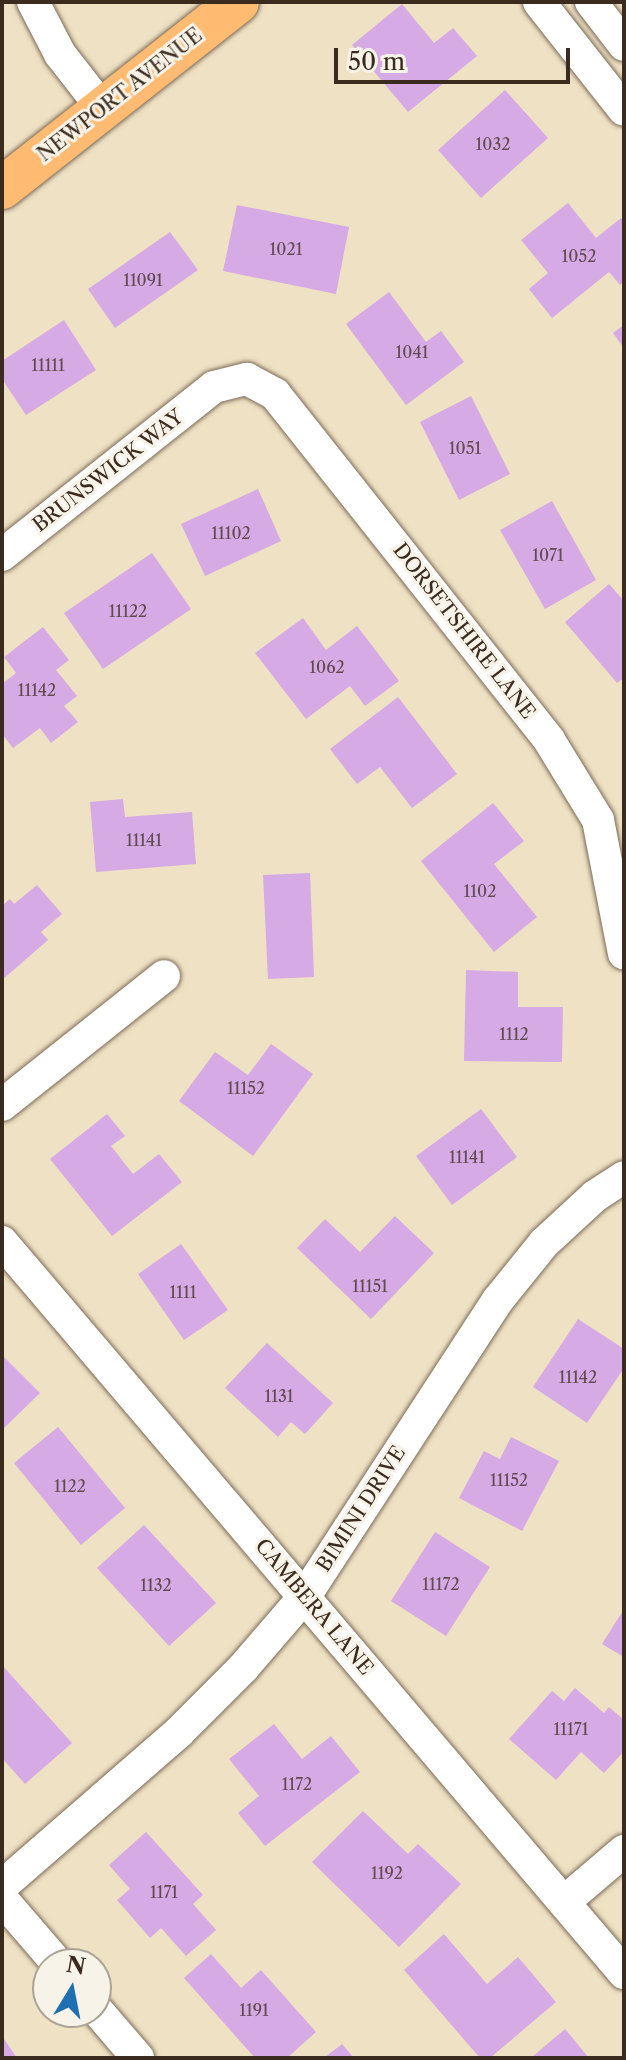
<!DOCTYPE html>
<style>
body{margin:0}
#map{position:relative;width:626px;height:2060px;overflow:hidden;background:#efe1c3;font-family:"Libre Caslon Text",serif}
div>[style]{position:absolute}
.building>*{inset:0;background:#d5aae5}
.roads{filter:drop-shadow(0 0 2px #7a6a58) drop-shadow(0 0 2px #7a6a58)}
.minor>*{height:32px;margin:-16px;padding:0 16px;transform-origin:16px;border-radius:16px;background:#fff}
.major>*{height:42px;margin:-21px;padding:0 21px;transform-origin:21px;border-radius:21px;background:#ffbb71}
span{translate:-50% -50%;white-space:nowrap;text-align:center;line-height:1.15;-webkit-text-stroke:6px #f7f3e8;paint-order:stroke}
.number-label{font-size:16px;color:#624a50}
.number-label span{-webkit-text-stroke-width:0}
.street-label{font-size:20px;color:#3b2a1e}
.frame{position:absolute;inset:0;border:4px solid #3b2a1e;pointer-events:none}
.north{position:absolute;left:32px;top:1948px;width:80px;height:80px;box-sizing:border-box;background:#f7f3e8;border:2px solid #aca397;border-radius:50%;rotate:10deg;font-size:22px;font-weight:700;line-height:32px;text-align:center;color:#3b2a1e}
.north::after{content:'';display:block;margin:auto;width:28px;height:36px;background:#1f6fb2;clip-path:polygon(50% 0,100% 100%,50% 72%,0 100%)}
.scale{position:absolute;left:334px;top:48px;width:236px;height:36px;box-sizing:border-box;border:4px solid #3b2a1e;border-top:0;padding-left:10px;font-size:24px;line-height:28px;white-space:nowrap;color:#3b2a1e;-webkit-text-stroke:6px #f7f3e8;paint-order:stroke}
</style>
<div id="map">
<div class="building">
<div style="clip-path:polygon(402px 4px,434px 43px,453px 28px,477px 56px,408px 112px,352px 45px)"></div>
<div style="clip-path:polygon(505px 90px,548px 138px,481px 198px,438px 150px)"></div>
<div style="clip-path:polygon(568px 203px,596px 238px,621px 218px,624px 222px,624px 281px,620px 285px,609px 272px,552px 318px,529px 289px,548px 273px,521px 240px)"></div>
<div style="clip-path:polygon(237px 205px,349px 227px,336px 294px,223px 271px)"></div>
<div style="clip-path:polygon(170px 232px,198px 270px,115px 328px,88px 289px)"></div>
<div style="clip-path:polygon(389px 292px,426px 342px,441px 331px,464px 362px,406px 405px,346px 324px)"></div>
<div style="clip-path:polygon(64px 320px,96px 370px,26px 415px,2px 379px,2px 361px)"></div>
<div style="clip-path:polygon(624px 325px,624px 348px,613px 333px)"></div>
<div style="clip-path:polygon(471px 396px,510px 474px,459px 500px,420px 422px)"></div>
<div style="clip-path:polygon(258px 489px,281px 541px,205px 576px,181px 524px)"></div>
<div style="clip-path:polygon(552px 501px,596px 580px,545px 609px,500px 530px)"></div>
<div style="clip-path:polygon(152px 553px,191px 609px,103px 669px,64px 613px)"></div>
<div style="clip-path:polygon(609px 584px,624px 601px,624px 678px,617px 683px,565px 622px)"></div>
<div style="clip-path:polygon(303px 618px,326px 650px,357px 626px,399px 681px,365px 706px,350px 686px,306px 719px,255px 653px)"></div>
<div style="clip-path:polygon(43px 627px,69px 660px,56px 670px,77px 696px,64px 706px,78px 722px,51px 743px,40px 728px,13px 748px,2px 734px,2px 684px,16px 673px,4px 657px)"></div>
<div style="clip-path:polygon(398px 697px,457px 774px,412px 808px,380px 767px,357px 784px,330px 749px)"></div>
<div style="clip-path:polygon(123px 799px,125px 817px,192px 812px,196px 864px,96px 872px,90px 802px)"></div>
<div style="clip-path:polygon(493px 803px,524px 841px,494px 864px,537px 917px,494px 952px,421px 861px)"></div>
<div style="clip-path:polygon(310px 873px,314px 977px,268px 979px,263px 875px)"></div>
<div style="clip-path:polygon(37px 885px,62px 914px,41px 932px,48px 940px,2px 980px,2px 906px,10px 899px,14px 904px)"></div>
<div style="clip-path:polygon(466px 970px,518px 972px,518px 1007px,563px 1007px,562px 1062px,464px 1061px)"></div>
<div style="clip-path:polygon(271px 1044px,313px 1074px,253px 1156px,179px 1101px,215px 1052px,248px 1075px)"></div>
<div style="clip-path:polygon(481px 1109px,517px 1157px,452px 1205px,416px 1156px)"></div>
<div style="clip-path:polygon(107px 1114px,125px 1136px,111px 1146px,133px 1174px,159px 1154px,182px 1182px,112px 1236px,50px 1159px)"></div>
<div style="clip-path:polygon(395px 1216px,434px 1253px,371px 1319px,297px 1248px,325px 1219px,360px 1252px)"></div>
<div style="clip-path:polygon(181px 1244px,228px 1310px,184px 1340px,138px 1274px)"></div>
<div style="clip-path:polygon(578px 1319px,624px 1349px,624px 1368px,587px 1423px,533px 1387px)"></div>
<div style="clip-path:polygon(267px 1343px,333px 1403px,305px 1434px,291px 1422px,278px 1437px,225px 1388px)"></div>
<div style="clip-path:polygon(2px 1355px,40px 1393px,2px 1430px)"></div>
<div style="clip-path:polygon(58px 1427px,125px 1508px,81px 1545px,14px 1463px)"></div>
<div style="clip-path:polygon(511px 1437px,559px 1461px,522px 1531px,459px 1498px,484px 1451px,500px 1459px)"></div>
<div style="clip-path:polygon(144px 1525px,216px 1603px,169px 1646px,97px 1568px)"></div>
<div style="clip-path:polygon(435px 1532px,490px 1567px,446px 1636px,391px 1601px)"></div>
<div style="clip-path:polygon(624px 1609px,624px 1657px,602px 1644px)"></div>
<div style="clip-path:polygon(2px 1665px,72px 1743px,25px 1784px,2px 1758px)"></div>
<div style="clip-path:polygon(575px 1688px,604px 1713px,609px 1707px,624px 1720px,624px 1751px,604px 1773px,581px 1752px,556px 1780px,509px 1739px,552px 1691px,564px 1701px)"></div>
<div style="clip-path:polygon(274px 1724px,302px 1759px,331px 1736px,360px 1772px,265px 1846px,238px 1813px,259px 1796px,229px 1759px)"></div>
<div style="clip-path:polygon(363px 1811px,408px 1854px,418px 1844px,461px 1884px,399px 1947px,312px 1862px)"></div>
<div style="clip-path:polygon(146px 1832px,203px 1895px,193px 1904px,216px 1930px,186px 1956px,161px 1928px,150px 1938px,117px 1900px,130px 1889px,109px 1865px)"></div>
<div style="clip-path:polygon(444px 1934px,487px 1984px,518px 1957px,556px 2002px,490px 2058px,480px 2058px,404px 1970px)"></div>
<div style="clip-path:polygon(211px 1954px,241px 1988px,261px 1970px,316px 2032px,287px 2058px,255px 2058px,184px 1978px)"></div>
<div style="clip-path:polygon(565px 2029px,589px 2058px,531px 2058px)"></div>
<div style="clip-path:polygon(2px 2036px,17px 2058px,2px 2058px)"></div>
<div style="clip-path:polygon(342px 2044px,354px 2058px,324px 2058px)"></div>
</div>
<div class="roads">
<div class="minor">
<div style="left:33px;top:2px;width:59px;rotate:62.6deg"></div>
<div style="left:60px;top:54px;width:68px;rotate:52.1deg"></div>
<div style="left:539px;top:2px;width:137px;rotate:51.8deg"></div>
<div style="left:591px;top:2px;width:54px;rotate:52.5deg"></div>
<div style="left:2px;top:555px;width:270px;rotate:-38.4deg"></div>
<div style="left:214px;top:387px;width:34px;rotate:-14deg"></div>
<div style="left:247px;top:379px;width:32px;rotate:28deg"></div>
<div style="left:275px;top:394px;width:441px;rotate:51.6deg"></div>
<div style="left:549px;top:740px;width:94px;rotate:58.5deg"></div>
<div style="left:598px;top:820px;width:136px;rotate:79deg"></div>
<div style="left:2px;top:1105px;width:207px;rotate:-38.5deg"></div>
<div style="left:2px;top:1242px;width:960px;rotate:49.61deg"></div>
<div style="left:2px;top:1886px;width:235px;rotate:-41deg"></div>
<div style="left:179px;top:1732px;width:91px;rotate:-45deg"></div>
<div style="left:243px;top:1668px;width:95px;rotate:-49.3deg"></div>
<div style="left:305px;top:1596px;width:353px;rotate:-56.9deg"></div>
<div style="left:498px;top:1300px;width:73px;rotate:-51.1deg"></div>
<div style="left:544px;top:1243px;width:69px;rotate:-42.7deg"></div>
<div style="left:595px;top:1196px;width:35px;rotate:-33deg"></div>
<div style="left:2px;top:1899px;width:86px;rotate:49.3deg"></div>
<div style="left:564px;top:1902px;width:79px;rotate:-40.4deg"></div>
<div style="left:96px;top:2009px;width:65px;rotate:49.4deg"></div>
</div>
<div class="major">
<div style="left:2px;top:188px;width:300px;rotate:-38.2deg"></div>
</div>
</div>
<div class="number-label">
<span style="left:493px;top:144px">1032</span>
<span style="left:286px;top:249px">1021</span>
<span style="left:579px;top:256px">1052</span>
<span style="left:143px;top:280px">11091</span>
<span style="left:412px;top:352px">1041</span>
<span style="left:48px;top:365px">11111</span>
<span style="left:465px;top:448px">1051</span>
<span style="left:231px;top:533px">11102</span>
<span style="left:548px;top:555px">1071</span>
<span style="left:128px;top:611px">11122</span>
<span style="left:327px;top:667px">1062</span>
<span style="left:37px;top:690px">11142</span>
<span style="left:144px;top:840px">11141</span>
<span style="left:480px;top:891px">1102</span>
<span style="left:514px;top:1034px">1112</span>
<span style="left:246px;top:1088px">11152</span>
<span style="left:467px;top:1157px">11141</span>
<span style="left:370px;top:1286px">11151</span>
<span style="left:183px;top:1292px">1111</span>
<span style="left:578px;top:1377px">11142</span>
<span style="left:279px;top:1396px">1131</span>
<span style="left:509px;top:1480px">11152</span>
<span style="left:70px;top:1486px">1122</span>
<span style="left:441px;top:1584px">11172</span>
<span style="left:156px;top:1585px">1132</span>
<span style="left:571px;top:1729px">11171</span>
<span style="left:297px;top:1784px">1172</span>
<span style="left:387px;top:1873px">1192</span>
<span style="left:164px;top:1892px">1171</span>
<span style="left:254px;top:2010px">1191</span>
</div>
<div class="street-label">
<span style="left:120px;top:95px;rotate:-38deg">NEWPORT AVENUE</span>
<span style="left:108px;top:471px;rotate:-38deg">BRUNSWICK WAY</span>
<span style="left:464px;top:631px;rotate:52deg">DORSETSHIRE LANE</span>
<span style="left:361px;top:1509px;rotate:-57deg">BIMINI DRIVE</span>
<span style="left:314px;top:1607px;rotate:50deg">CAMBERA LANE</span>
</div>
<div class="frame"></div>
<div class="north">N</div>
<div class="scale">50 m</div>
</div>
